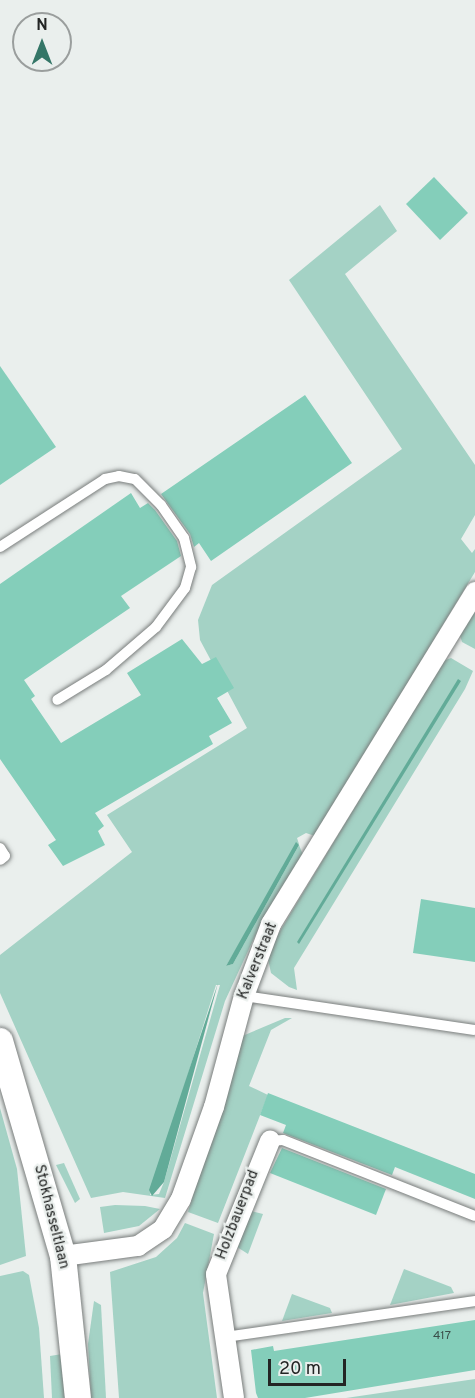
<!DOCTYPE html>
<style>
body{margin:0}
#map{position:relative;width:475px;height:1398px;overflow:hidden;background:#eaefed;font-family:Overpass,sans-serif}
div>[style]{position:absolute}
.green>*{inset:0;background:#a4d2c5}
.water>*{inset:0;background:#62ab98}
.building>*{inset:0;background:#84ceba}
.roads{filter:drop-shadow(0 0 2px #797d7c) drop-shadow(0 0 2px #797d7c)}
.service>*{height:10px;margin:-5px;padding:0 5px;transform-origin:5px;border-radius:5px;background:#fff}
.minor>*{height:20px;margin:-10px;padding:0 10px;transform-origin:10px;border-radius:10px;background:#fff}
.tertiary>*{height:26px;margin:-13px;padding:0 13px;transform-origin:13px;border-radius:13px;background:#fff}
span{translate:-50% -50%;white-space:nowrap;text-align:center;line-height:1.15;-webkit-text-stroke:4.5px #eaefed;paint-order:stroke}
.number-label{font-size:12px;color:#3b4f4a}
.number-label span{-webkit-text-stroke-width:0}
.street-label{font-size:15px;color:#232524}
.north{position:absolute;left:12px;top:12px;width:60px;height:60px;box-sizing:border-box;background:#eaefed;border:2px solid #9a9e9d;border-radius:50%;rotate:0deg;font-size:16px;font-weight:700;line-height:24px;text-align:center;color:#232524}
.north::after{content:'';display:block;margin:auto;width:21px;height:27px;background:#347667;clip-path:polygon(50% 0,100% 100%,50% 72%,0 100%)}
.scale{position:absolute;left:268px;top:1359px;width:78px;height:27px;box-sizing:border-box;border:3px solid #232524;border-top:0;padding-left:8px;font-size:18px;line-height:21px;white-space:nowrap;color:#232524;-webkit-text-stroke:4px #eaefed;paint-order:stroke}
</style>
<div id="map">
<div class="green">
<div style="clip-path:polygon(evenodd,380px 205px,397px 231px,345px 274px,475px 465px,475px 515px,461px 539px,472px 553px,475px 549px,475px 572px,315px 836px,306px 833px,297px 838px,299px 844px,226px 966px,233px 964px,299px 845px,303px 855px,255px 936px,225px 1001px,165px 1198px,123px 1192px,91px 1198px,0 993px,0 955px,132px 852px,107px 815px,247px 728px,200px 640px,198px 620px,212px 585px,402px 449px,289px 280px,380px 205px,216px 985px,220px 985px,164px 1182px,159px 1194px,150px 1195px,216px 985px)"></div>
<div style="clip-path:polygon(475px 608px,475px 649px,462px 642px,459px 633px)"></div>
<div style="clip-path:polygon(451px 658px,473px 671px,465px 689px,294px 968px,297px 990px,289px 987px,271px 973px,268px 959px,274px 941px,443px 661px)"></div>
<div style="clip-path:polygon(285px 1018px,292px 1018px,271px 1030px,249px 1086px,268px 1095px,218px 1223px,188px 1212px,240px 1037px)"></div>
<div style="clip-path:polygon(0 1108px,17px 1169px,26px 1256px,0 1265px)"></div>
<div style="clip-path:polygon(64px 1163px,80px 1199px,75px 1203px,56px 1165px)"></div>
<div style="clip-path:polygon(115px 1205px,145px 1206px,160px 1209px,139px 1226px,104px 1233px,100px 1207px)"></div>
<div style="clip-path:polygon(251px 1211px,263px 1214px,248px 1254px,237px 1247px)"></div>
<div style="clip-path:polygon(185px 1223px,214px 1234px,203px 1293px,217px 1398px,119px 1398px,110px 1272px,156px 1257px,177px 1238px)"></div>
<div style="clip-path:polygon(404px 1269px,451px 1287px,454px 1293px,390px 1305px)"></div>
<div style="clip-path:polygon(23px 1271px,29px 1275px,39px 1328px,44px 1398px,0 1398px,0 1276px)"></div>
<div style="clip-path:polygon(292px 1294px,330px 1308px,332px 1313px,282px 1321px)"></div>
<div style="clip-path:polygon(94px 1301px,101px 1305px,106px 1398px,91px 1398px,88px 1344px)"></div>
<div style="clip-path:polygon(62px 1354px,65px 1398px,52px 1398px,50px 1356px)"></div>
<div style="clip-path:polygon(475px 1379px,475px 1398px,346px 1398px)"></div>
</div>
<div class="water">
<div style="clip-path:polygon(458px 679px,461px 681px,299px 944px,297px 942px)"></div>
<div style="clip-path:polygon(296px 842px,299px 845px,233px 964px,226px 966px)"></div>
<div style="clip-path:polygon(218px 983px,164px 1182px,152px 1196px,149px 1190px)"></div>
</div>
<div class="building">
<div style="clip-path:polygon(434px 177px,468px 213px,440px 240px,406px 204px)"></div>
<div style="clip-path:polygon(0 366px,56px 447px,0 485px)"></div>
<div style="clip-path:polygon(305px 395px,352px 463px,211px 561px,199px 543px,194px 547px,190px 534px,161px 494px)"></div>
<div style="clip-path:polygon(131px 493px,140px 508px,148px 503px,155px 510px,177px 541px,181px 556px,121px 596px,130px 608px,24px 680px,35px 696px,31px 699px,61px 743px,141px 695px,127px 673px,182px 639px,202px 664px,216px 657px,234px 688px,217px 698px,232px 723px,209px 736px,213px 744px,95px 813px,104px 826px,98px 831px,105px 845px,63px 866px,48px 845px,56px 840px,0 759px,0 584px)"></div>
<div style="clip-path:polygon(421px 899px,475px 908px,475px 962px,413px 953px)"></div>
<div style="clip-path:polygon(268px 1093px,475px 1174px,475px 1199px,395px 1167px,392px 1175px,283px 1133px,286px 1125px,260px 1115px)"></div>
<div style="clip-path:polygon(282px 1148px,386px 1189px,376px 1215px,270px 1173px)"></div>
<div style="clip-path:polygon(475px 1320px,475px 1370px,305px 1398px,258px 1398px,256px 1393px,251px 1350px,273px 1346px,274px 1351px)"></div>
</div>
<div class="roads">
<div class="service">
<div style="left:0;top:547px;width:125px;rotate:-32.9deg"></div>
<div style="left:105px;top:479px;width:14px;rotate:-12deg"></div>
<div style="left:119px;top:476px;width:16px;rotate:11deg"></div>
<div style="left:135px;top:479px;width:37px;rotate:45deg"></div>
<div style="left:161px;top:505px;width:40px;rotate:55.1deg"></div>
<div style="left:184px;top:538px;width:30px;rotate:76deg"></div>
<div style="left:191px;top:567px;width:22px;rotate:106deg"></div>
<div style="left:185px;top:588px;width:49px;rotate:126.6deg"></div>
<div style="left:156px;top:627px;width:66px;rotate:139.3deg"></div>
<div style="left:106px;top:670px;width:57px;rotate:148.5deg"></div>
<div style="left:0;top:848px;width:9px;rotate:58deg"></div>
<div style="left:5px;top:856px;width:6px;rotate:141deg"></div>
<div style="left:244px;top:996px;width:233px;rotate:8.4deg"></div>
<div style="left:270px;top:1141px;width:13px;rotate:-4deg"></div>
<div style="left:283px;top:1140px;width:206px;rotate:21.6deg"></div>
<div style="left:225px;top:1337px;width:253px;rotate:-8.2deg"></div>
</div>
<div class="minor">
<div style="left:63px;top:1256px;width:76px;rotate:-7.6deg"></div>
<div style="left:138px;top:1246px;width:30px;rotate:-34deg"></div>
<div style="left:163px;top:1229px;width:35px;rotate:-59deg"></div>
<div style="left:181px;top:1199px;width:98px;rotate:-70.3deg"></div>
<div style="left:214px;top:1107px;width:115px;rotate:-74.9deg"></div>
<div style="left:244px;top:996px;width:77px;rotate:-69.4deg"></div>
<div style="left:271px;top:924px;width:390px;rotate:-58.4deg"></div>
<div style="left:234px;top:1398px;width:125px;rotate:-98.3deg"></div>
<div style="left:216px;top:1274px;width:144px;rotate:-67.9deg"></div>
</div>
<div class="tertiary">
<div style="left:0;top:1041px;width:224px;rotate:73.7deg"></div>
<div style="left:63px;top:1256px;width:143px;rotate:84deg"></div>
</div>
</div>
<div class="number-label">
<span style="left:442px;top:1337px">417</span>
</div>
<div class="street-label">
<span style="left:258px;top:961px;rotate:-68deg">Kalverstraat</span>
<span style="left:238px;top:1215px;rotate:-69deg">Holzbauerpad</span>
<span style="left:51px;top:1217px;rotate:76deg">Stokhasseltlaan</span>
</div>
<div class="north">N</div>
<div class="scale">20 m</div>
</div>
